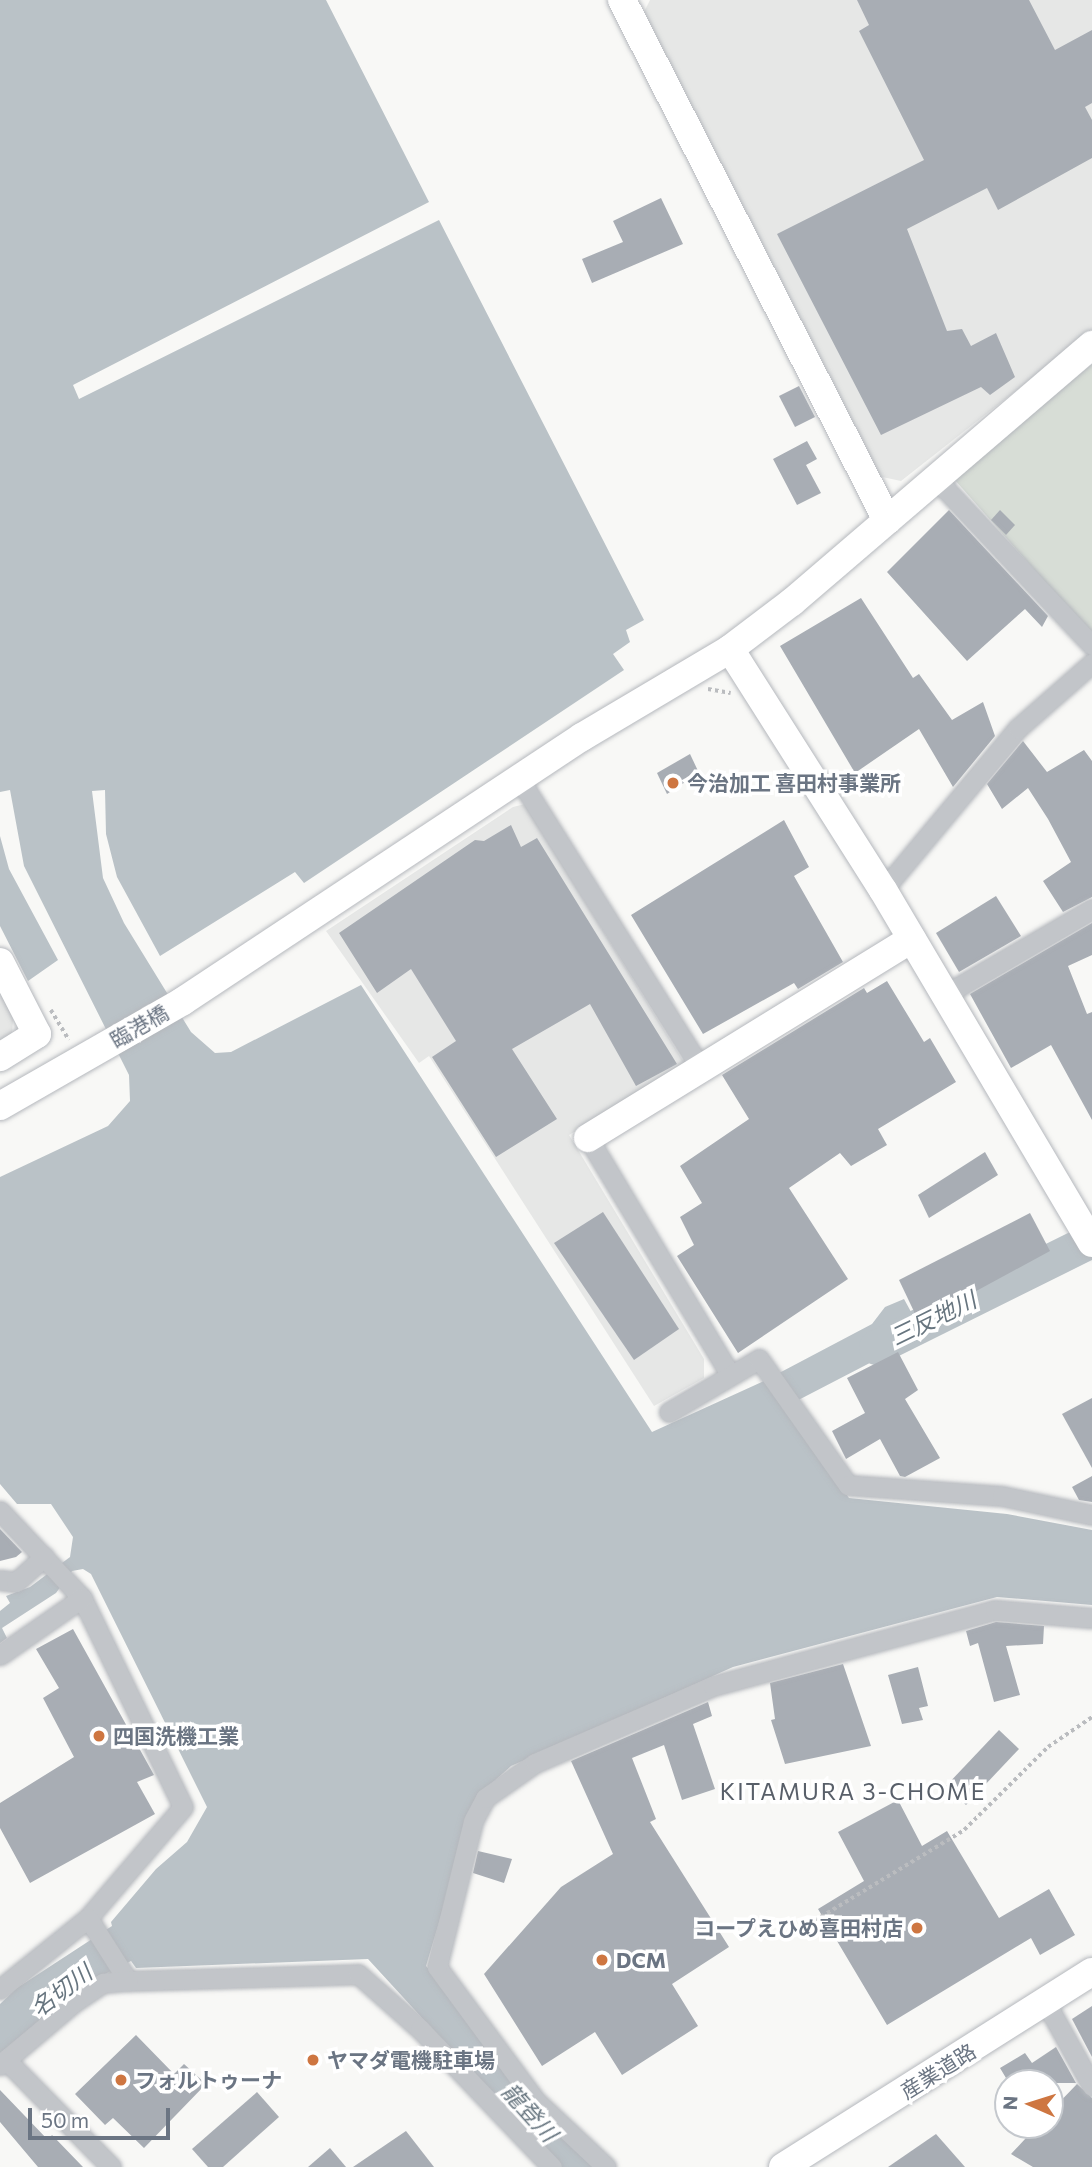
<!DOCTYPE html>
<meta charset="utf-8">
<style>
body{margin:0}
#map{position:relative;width:1092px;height:2167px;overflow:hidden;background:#f8f8f6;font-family:Commissioner,"Noto Sans JP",sans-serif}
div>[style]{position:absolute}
.built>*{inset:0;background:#e6e7e6}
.green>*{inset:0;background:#d7ddd6}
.water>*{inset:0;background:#bac2c7}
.river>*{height:35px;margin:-17.5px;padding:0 17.5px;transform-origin:17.5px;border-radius:17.5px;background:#bac2c7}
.building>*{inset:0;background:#a8adb4}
.path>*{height:3.5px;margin-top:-1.75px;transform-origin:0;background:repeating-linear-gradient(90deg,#babcbf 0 3.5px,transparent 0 7px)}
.roads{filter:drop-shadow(0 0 2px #b5b8bd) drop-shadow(0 0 2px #b5b8bd)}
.street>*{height:19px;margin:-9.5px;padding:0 9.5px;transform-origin:9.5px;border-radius:9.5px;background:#c2c5c9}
.secondary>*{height:28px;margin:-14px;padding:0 14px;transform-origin:14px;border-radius:14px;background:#fff}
.dots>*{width:19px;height:19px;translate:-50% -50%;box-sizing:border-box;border:4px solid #fff;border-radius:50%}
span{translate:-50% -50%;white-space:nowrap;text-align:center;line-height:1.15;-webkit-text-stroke:7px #fff;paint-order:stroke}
.poi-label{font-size:21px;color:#6b7583;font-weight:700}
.left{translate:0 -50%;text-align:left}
.right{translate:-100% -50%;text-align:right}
.street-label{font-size:21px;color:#6b7583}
.water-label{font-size:23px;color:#67757f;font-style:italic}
.neighbourhood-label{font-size:23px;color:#585f69;letter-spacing:2px}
.north{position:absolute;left:994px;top:2069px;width:70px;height:70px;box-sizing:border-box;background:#fff;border:2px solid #c4c8cd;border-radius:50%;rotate:273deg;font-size:19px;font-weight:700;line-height:28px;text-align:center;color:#6b7583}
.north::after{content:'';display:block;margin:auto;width:24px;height:32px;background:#ce7641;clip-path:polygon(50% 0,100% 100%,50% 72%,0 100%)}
.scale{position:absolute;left:28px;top:2108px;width:142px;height:32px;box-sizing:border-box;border:4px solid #6b7583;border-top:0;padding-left:9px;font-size:21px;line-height:24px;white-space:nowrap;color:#6b7583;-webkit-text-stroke:5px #fff;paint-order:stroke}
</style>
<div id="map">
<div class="built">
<div style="clip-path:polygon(650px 0,1092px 0,1092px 331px,901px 481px,873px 475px,641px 18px)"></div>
<div style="clip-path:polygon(525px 804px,685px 1064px,569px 1135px,704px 1359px,704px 1378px,654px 1406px,429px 1056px,419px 1063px,326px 931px,513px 807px)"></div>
<div style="clip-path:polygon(0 993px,13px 1018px,12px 1036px,0 1043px)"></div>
</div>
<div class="green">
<div style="clip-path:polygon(1092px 364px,1092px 635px,954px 479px)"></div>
</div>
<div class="water">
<div style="clip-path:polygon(0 0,326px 0,429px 202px,73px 385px,79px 399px,439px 220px,644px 620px,626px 630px,630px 642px,613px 654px,624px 670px,304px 883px,295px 872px,160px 956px,117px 877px,106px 834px,105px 790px,92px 791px,103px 878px,124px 923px,191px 1032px,215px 1053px,231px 1052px,361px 985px,652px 1432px,764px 1381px,872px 1324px,885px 1307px,904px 1299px,922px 1332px,918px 1338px,783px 1408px,849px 1498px,1007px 1514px,1092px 1530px,1092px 1605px,997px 1597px,733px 1667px,511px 1766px,476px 1797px,426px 1966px,596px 2167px,559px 2167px,368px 1959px,136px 1968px,131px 1961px,81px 1986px,0 2053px,0 2004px,17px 1988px,112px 1926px,111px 1922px,156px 1869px,187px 1842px,207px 1807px,91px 1574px,83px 1569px,72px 1571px,56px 1593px,2px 1628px,7px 1638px,0 1643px,0 1611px,10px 1603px,6px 1596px,30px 1587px,70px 1557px,73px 1537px,51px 1504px,17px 1504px,0 1484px,0 1177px,108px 1126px,130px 1101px,129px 1075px,24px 866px,10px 790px,0 792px)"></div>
<div style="clip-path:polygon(0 836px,9px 869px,58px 960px,28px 981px,0 926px)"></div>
</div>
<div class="river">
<div style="left:876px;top:1347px;width:241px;rotate:-26.4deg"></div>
</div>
<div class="building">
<div style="clip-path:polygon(857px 0,1029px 0,1055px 50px,1092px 30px,1092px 103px,1085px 107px,1092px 120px,1092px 158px,998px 210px,987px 188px,907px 229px,947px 331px,962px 329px,971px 346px,996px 333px,1015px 377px,990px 395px,981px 387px,881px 435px,777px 234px,924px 160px,859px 31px,869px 25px)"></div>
<div style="clip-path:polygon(661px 198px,683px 244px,592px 283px,582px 259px,623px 242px,613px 221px)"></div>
<div style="clip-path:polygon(799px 386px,815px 417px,795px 427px,779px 396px)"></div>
<div style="clip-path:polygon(807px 441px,817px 459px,806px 465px,821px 493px,797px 505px,773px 459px)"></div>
<div style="clip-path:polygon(949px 510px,1048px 616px,1042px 627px,1025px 609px,967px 661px,887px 572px)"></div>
<div style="clip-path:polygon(1000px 510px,1015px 525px,1006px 535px,991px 520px)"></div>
<div style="clip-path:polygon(861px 598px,913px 678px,919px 674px,952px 720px,983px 702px,995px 736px,953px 787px,919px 729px,855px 773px,780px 646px)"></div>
<div style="clip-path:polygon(1023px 741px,1047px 772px,1084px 750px,1092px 761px,1092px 897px,1063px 912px,1043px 881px,1071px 862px,1048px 819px,1028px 788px,1002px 809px,987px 784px)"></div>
<div style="clip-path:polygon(690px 754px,699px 773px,667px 794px,657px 773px)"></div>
<div style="clip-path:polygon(784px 820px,809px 867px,794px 876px,843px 962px,798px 989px,794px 983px,703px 1034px,631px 915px)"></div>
<div style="clip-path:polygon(511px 825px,521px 847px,537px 838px,677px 1064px,636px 1086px,590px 1004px,512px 1049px,557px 1119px,496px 1157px,432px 1057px,456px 1041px,411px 969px,377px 993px,339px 933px,475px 840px,484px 841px)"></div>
<div style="clip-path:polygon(996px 896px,1021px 936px,959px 972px,936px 933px)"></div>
<div style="clip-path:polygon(1092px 923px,1092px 955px,1068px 966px,1087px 1014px,1092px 1012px,1092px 1120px,1051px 1045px,1011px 1068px,970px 994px)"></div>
<div style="clip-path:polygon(887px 981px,924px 1042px,930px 1038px,956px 1082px,878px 1129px,887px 1145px,851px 1166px,840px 1153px,789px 1188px,848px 1279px,738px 1353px,677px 1256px,694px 1245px,680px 1217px,702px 1203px,680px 1166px,749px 1119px,722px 1075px,864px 988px,867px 993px)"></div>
<div style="clip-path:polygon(985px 1152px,998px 1175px,929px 1218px,918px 1195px)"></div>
<div style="clip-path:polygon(603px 1212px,679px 1329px,634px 1360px,554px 1243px)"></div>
<div style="clip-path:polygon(1030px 1213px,1050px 1251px,919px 1322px,899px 1280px)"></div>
<div style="clip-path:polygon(898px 1352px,918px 1390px,905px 1399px,940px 1458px,905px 1477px,900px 1476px,880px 1439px,846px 1459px,832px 1431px,865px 1413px,847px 1378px)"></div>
<div style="clip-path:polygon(1092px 1398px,1092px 1468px,1062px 1414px)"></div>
<div style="clip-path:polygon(1092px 1476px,1092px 1502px,1079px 1500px,1072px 1487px)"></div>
<div style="clip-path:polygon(0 1529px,22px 1552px,16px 1557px,0 1561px)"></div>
<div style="clip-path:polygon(996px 1622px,1044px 1626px,1043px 1644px,1006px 1646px,1020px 1695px,994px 1702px,978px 1643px,970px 1646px,966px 1631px)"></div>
<div style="clip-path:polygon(73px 1629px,154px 1775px,137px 1782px,155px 1814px,30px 1883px,0 1828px,0 1803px,74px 1757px,43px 1698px,59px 1688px,36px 1649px)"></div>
<div style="clip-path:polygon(843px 1664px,871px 1746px,785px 1764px,771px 1720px,775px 1719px,770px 1683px)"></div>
<div style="clip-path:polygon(918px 1667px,928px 1706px,919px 1708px,923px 1720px,902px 1724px,888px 1675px)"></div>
<div style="clip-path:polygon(708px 1702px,712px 1716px,693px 1724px,715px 1789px,682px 1800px,664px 1745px,632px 1758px,656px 1819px,650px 1822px,729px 1947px,672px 1984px,698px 2026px,622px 2075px,595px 2032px,542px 2066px,484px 1974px,561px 1887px,613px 1854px,571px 1761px)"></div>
<div style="clip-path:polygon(999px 1730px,1019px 1749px,966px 1805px,946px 1786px)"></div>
<div style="clip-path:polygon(898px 1800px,922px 1846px,947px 1831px,999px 1918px,1049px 1889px,1075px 1935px,1040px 1955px,1031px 1938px,887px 2025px,818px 1909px,864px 1881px,838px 1832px)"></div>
<div style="clip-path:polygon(478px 1851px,512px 1859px,504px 1883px,473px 1873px)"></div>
<div style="clip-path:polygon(1092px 2006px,1092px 2057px,1072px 2019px)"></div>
<div style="clip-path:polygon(136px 2035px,174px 2074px,184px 2064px,206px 2084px,144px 2148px,113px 2118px,105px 2125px,75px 2094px)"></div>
<div style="clip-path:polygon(1056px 2047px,1076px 2083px,1009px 2083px,1000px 2068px,1025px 2053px,1032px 2063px)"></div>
<div style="clip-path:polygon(1077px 2084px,1092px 2098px,1092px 2167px,1033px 2167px,1011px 2154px,1038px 2125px,1050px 2125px,1050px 2112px)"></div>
<div style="clip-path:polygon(0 2090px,48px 2140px,52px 2135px,83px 2167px,38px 2167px,0 2122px)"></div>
<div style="clip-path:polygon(257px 2092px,279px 2117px,223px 2167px,208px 2167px,192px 2149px)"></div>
<div style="clip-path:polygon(406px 2131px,434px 2167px,353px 2167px)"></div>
<div style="clip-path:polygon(936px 2134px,965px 2167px,888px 2167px)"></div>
<div style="clip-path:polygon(330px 2148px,346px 2167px,308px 2167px)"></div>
</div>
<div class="path">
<div style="left:708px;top:689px;width:23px;rotate:10deg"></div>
<div style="left:51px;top:1010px;width:35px;rotate:59deg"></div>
<div style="left:809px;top:1924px;width:181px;rotate:-31.2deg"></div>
<div style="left:964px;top:1830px;width:118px;rotate:-44.7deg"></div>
<div style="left:1048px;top:1747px;width:53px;rotate:-34.3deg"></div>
</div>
<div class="roads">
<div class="street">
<div style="left:936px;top:479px;width:228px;rotate:46.8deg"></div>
<div style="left:520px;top:780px;width:340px;rotate:57.9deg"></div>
<div style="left:883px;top:890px;width:211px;rotate:-50.2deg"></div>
<div style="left:1018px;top:728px;width:98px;rotate:-41.3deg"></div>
<div style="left:946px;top:994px;width:169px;rotate:-30.2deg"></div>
<div style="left:588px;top:1138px;width:275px;rotate:59deg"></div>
<div style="left:669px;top:1412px;width:104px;rotate:-30.5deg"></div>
<div style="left:759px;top:1359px;width:154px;rotate:54.8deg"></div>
<div style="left:848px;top:1485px;width:154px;rotate:4.1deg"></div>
<div style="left:1002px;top:1496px;width:92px;rotate:11.9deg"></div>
<div style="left:0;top:1511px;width:120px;rotate:46.7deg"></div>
<div style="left:82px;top:1598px;width:232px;rotate:64.2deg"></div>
<div style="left:183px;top:1807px;width:146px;rotate:130.6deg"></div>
<div style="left:88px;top:1918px;width:113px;rotate:141.1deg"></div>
<div style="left:0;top:1580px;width:16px;rotate:7deg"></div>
<div style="left:16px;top:1582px;width:38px;rotate:-42deg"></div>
<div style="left:0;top:1655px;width:100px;rotate:-34.8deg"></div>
<div style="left:88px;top:1918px;width:75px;rotate:57.6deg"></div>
<div style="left:128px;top:1981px;width:230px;rotate:-1.7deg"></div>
<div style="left:358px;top:1974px;width:83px;rotate:41.6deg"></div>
<div style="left:420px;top:2029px;width:191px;rotate:46.3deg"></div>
<div style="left:1046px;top:2003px;width:95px;rotate:61deg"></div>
<div style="left:6px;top:2060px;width:150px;rotate:45.5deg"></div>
<div style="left:0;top:2065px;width:96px;rotate:-40.3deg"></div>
<div style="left:73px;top:2003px;width:36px;rotate:-34deg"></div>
<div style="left:103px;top:1983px;width:25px;rotate:-5deg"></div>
<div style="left:606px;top:2167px;width:98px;rotate:-136.7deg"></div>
<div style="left:535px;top:2100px;width:165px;rotate:-126.4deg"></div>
<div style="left:437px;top:1967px;width:150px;rotate:-76.1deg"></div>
<div style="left:473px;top:1821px;width:26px;rotate:-62deg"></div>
<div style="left:485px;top:1798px;width:61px;rotate:-35deg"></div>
<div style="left:535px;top:1763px;width:194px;rotate:-23.4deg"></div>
<div style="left:713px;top:1686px;width:292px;rotate:-15.1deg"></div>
<div style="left:995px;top:1610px;width:97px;rotate:4.7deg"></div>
</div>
<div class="secondary">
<div style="left:622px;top:0;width:584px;rotate:63deg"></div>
<div style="left:730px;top:649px;width:285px;rotate:57.6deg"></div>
<div style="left:883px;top:890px;width:410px;rotate:59.4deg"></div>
<div style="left:0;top:962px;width:81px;rotate:62.8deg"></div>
<div style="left:37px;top:1034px;width:44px;rotate:148.1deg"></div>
<div style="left:0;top:1106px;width:211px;rotate:-29.8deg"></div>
<div style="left:183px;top:1001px;width:478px;rotate:-33.5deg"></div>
<div style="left:582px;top:737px;width:172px;rotate:-30.7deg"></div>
<div style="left:730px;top:649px;width:78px;rotate:-37.2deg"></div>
<div style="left:792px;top:602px;width:395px;rotate:-40.6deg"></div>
<div style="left:588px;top:1138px;width:380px;rotate:-31.6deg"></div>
<div style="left:783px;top:2167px;width:365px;rotate:-32.3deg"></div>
</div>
</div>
<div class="dots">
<div style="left:673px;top:783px;background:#ce7641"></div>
<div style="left:99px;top:1736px;background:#ce7641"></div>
<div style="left:917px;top:1928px;background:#ce7641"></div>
<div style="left:602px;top:1960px;background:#ce7641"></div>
<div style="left:313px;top:2060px;background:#ce7641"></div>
<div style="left:121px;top:2080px;background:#ce7641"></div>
</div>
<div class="poi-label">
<span class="left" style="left:687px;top:783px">今治加工 喜田村事業所</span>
<span class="left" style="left:113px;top:1736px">四国洗機工業</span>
<span class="right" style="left:903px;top:1928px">コープえひめ喜田村店</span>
<span class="left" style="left:616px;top:1960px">DCM</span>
<span class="left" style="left:327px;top:2060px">ヤマダ電機駐車場</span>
<span class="left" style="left:135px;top:2080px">フォルトゥーナ</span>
</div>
<div class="street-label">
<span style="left:139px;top:1026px;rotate:-30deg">臨港橋</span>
<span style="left:938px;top:2071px;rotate:-32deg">産業道路</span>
</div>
<div class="water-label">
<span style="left:933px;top:1318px;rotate:-26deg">三反地川</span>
<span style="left:61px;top:1990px;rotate:-37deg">名切川</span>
<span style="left:530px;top:2112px;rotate:48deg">龍登川</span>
</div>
<div class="neighbourhood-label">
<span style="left:853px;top:1791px">KITAMURA 3-CHOME</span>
</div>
<div class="north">N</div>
<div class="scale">50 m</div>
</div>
